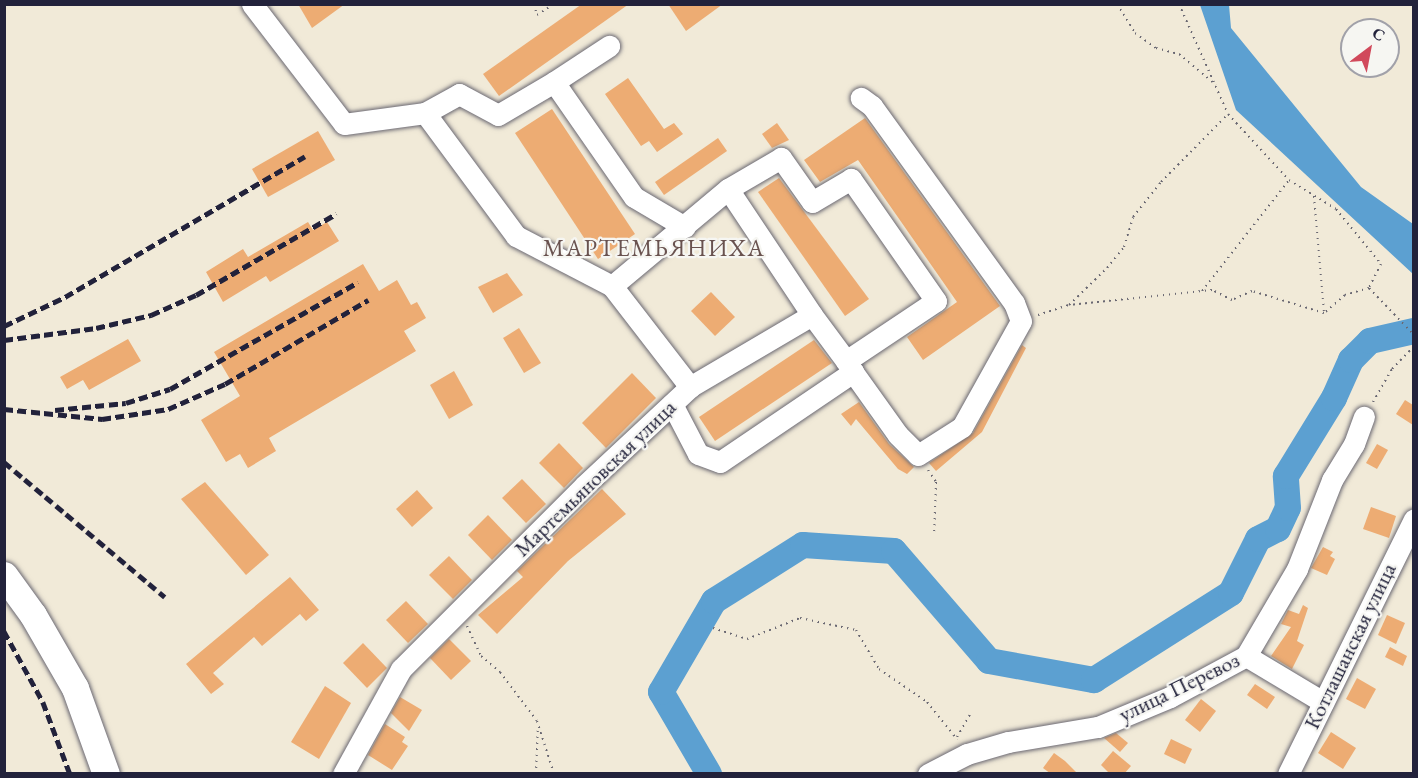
<!DOCTYPE html>
<meta charset="utf-8">
<style>
body{margin:0}
#map{position:relative;width:1418px;height:778px;overflow:hidden;background:#f1ead8;font-family:"EB Garamond",serif}
div>[style]{position:absolute}
.water>*{inset:0;background:#5ca0d1}
.river>*{height:26px;margin:-13px;padding:0 13px;transform-origin:13px;border-radius:13px;background:#5ca0d1}
.building>*{inset:0;background:#edac73}
.path>*{height:2px;margin-top:-1px;transform-origin:0;background:repeating-linear-gradient(90deg,#6a6872 0 1.5px,transparent 0 6px)}
.roads{filter:drop-shadow(0 0 2px #6a6872) drop-shadow(0 0 2px #6a6872)}
.minor>*{height:21px;margin:-10.5px;padding:0 10.5px;transform-origin:10.5px;border-radius:10.5px;background:#fff}
.major>*{height:27px;margin:-13.5px;padding:0 13.5px;transform-origin:13.5px;border-radius:13.5px;background:#fff}
.rail>*{height:4.5px;margin-top:-2.25px;transform-origin:0;background:repeating-linear-gradient(90deg,#22223b 0 9px,transparent 0 13.5px)}
span{translate:-50% -50%;white-space:nowrap;text-align:center;line-height:1.15;-webkit-text-stroke:4.5px #f6f6f2;paint-order:stroke}
.street-label{font-size:22px;color:#22223b}
.neighbourhood-label{font-size:24px;color:#69524f;letter-spacing:1.5px}
.frame{position:absolute;inset:0;border:6px solid #22223b;pointer-events:none}
.north{position:absolute;left:1340px;top:18px;width:60px;height:60px;box-sizing:border-box;background:#f6f6f2;border:2px solid #a1a1a9;border-radius:50%;rotate:32deg;font-size:16px;font-weight:700;line-height:24px;text-align:center;color:#22223b}
.north::after{content:'';display:block;margin:auto;width:21px;height:27px;background:#d1495b;clip-path:polygon(50% 0,100% 100%,50% 72%,0 100%)}
</style>
<div id="map">
<div class="water">
<div style="clip-path:polygon(1200px 5px,1229px 5px,1231px 28px,1361px 187px,1413px 224px,1413px 274px,1236px 110px)"></div>
</div>
<div class="river">
<div style="left:709px;top:774px;width:95px;rotate:-120.3deg"></div>
<div style="left:661px;top:692px;width:105px;rotate:-59.8deg"></div>
<div style="left:714px;top:601px;width:105px;rotate:-32.2deg"></div>
<div style="left:803px;top:545px;width:91px;rotate:3.8deg"></div>
<div style="left:894px;top:551px;width:145px;rotate:49.2deg"></div>
<div style="left:989px;top:661px;width:107px;rotate:10.3deg"></div>
<div style="left:1094px;top:680px;width:162px;rotate:-32.4deg"></div>
<div style="left:1231px;top:593px;width:60px;rotate:-63.4deg"></div>
<div style="left:1258px;top:539px;width:22px;rotate:-27deg"></div>
<div style="left:1278px;top:529px;width:23px;rotate:-65deg"></div>
<div style="left:1288px;top:508px;width:32px;rotate:-94deg"></div>
<div style="left:1286px;top:476px;width:92px;rotate:-58.4deg"></div>
<div style="left:1334px;top:398px;width:42px;rotate:-65.9deg"></div>
<div style="left:1351px;top:360px;width:27px;rotate:-45deg"></div>
<div style="left:1370px;top:341px;width:45px;rotate:-12.8deg"></div>
</div>
<div class="building">
<div style="clip-path:polygon(298px 4px,345px 4px,312px 28px)"></div>
<div style="clip-path:polygon(582px 4px,629px 4px,499px 96px,483px 74px)"></div>
<div style="clip-path:polygon(668px 4px,723px 4px,686px 31px)"></div>
<div style="clip-path:polygon(628px 78px,664px 129px,674px 123px,683px 134px,657px 152px,649px 141px,641px 146px,605px 94px)"></div>
<div style="clip-path:polygon(552px 109px,635px 234px,598px 259px,515px 133px)"></div>
<div style="clip-path:polygon(865px 118px,1000px 306px,923px 360px,907px 337px,957px 302px,858px 160px,820px 182px,804px 160px)"></div>
<div style="clip-path:polygon(777px 123px,789px 140px,772px 148px,762px 134px)"></div>
<div style="clip-path:polygon(318px 131px,335px 160px,268px 197px,252px 169px)"></div>
<div style="clip-path:polygon(718px 138px,727px 151px,664px 195px,655px 182px)"></div>
<div style="clip-path:polygon(779px 178px,869px 299px,845px 316px,758px 192px)"></div>
<div style="clip-path:polygon(308px 222px,313px 230px,327px 222px,339px 241px,270px 282px,266px 276px,223px 302px,206px 272px,243px 249px,248px 257px)"></div>
<div style="clip-path:polygon(363px 264px,379px 291px,397px 280px,411px 305px,417px 302px,426px 318px,404px 331px,416px 351px,269px 438px,276px 451px,248px 468px,240px 454px,226px 462px,201px 420px,240px 396px,214px 352px)"></div>
<div style="clip-path:polygon(507px 273px,523px 295px,493px 313px,478px 287px)"></div>
<div style="clip-path:polygon(711px 292px,735px 317px,715px 336px,691px 311px)"></div>
<div style="clip-path:polygon(519px 328px,541px 363px,524px 373px,503px 338px)"></div>
<div style="clip-path:polygon(128px 339px,141px 361px,89px 390px,83px 380px,67px 389px,60px 377px)"></div>
<div style="clip-path:polygon(814px 340px,832px 363px,715px 441px,699px 417px)"></div>
<div style="clip-path:polygon(1022px 345px,1026px 348px,982px 432px,936px 471px,929px 463px,973px 433px)"></div>
<div style="clip-path:polygon(454px 371px,473px 405px,449px 419px,430px 385px)"></div>
<div style="clip-path:polygon(632px 373px,656px 398px,606px 448px,582px 423px)"></div>
<div style="clip-path:polygon(1405px 400px,1413px 405px,1413px 425px,1396px 414px)"></div>
<div style="clip-path:polygon(859px 402px,889px 444px,914px 467px,907px 474px,898px 469px,856px 419px,851px 426px,841px 414px)"></div>
<div style="clip-path:polygon(559px 443px,583px 468px,564px 488px,539px 463px)"></div>
<div style="clip-path:polygon(1377px 444px,1388px 450px,1377px 469px,1366px 463px)"></div>
<div style="clip-path:polygon(522px 479px,546px 504px,526px 523px,502px 498px)"></div>
<div style="clip-path:polygon(205px 482px,269px 555px,246px 575px,181px 499px)"></div>
<div style="clip-path:polygon(602px 489px,626px 514px,568px 561px,497px 634px,478px 615px,523px 577px,517px 571px)"></div>
<div style="clip-path:polygon(417px 490px,433px 508px,412px 527px,396px 509px)"></div>
<div style="clip-path:polygon(1371px 507px,1396px 516px,1389px 538px,1363px 529px)"></div>
<div style="clip-path:polygon(488px 515px,512px 540px,492px 560px,468px 535px)"></div>
<div style="clip-path:polygon(1323px 547px,1333px 552px,1330px 556px,1335px 559px,1327px 575px,1311px 568px)"></div>
<div style="clip-path:polygon(449px 556px,472px 580px,453px 599px,429px 575px)"></div>
<div style="clip-path:polygon(290px 577px,319px 610px,306px 621px,300px 614px,262px 646px,254px 637px,213px 673px,224px 684px,211px 694px,186px 664px)"></div>
<div style="clip-path:polygon(406px 601px,428px 624px,408px 643px,386px 620px)"></div>
<div style="clip-path:polygon(1303px 605px,1308px 608px,1297px 641px,1304px 645px,1292px 669px,1271px 656px,1291px 627px,1281px 624px,1288px 610px,1299px 614px)"></div>
<div style="clip-path:polygon(1387px 615px,1405px 623px,1396px 644px,1378px 635px)"></div>
<div style="clip-path:polygon(449px 639px,471px 661px,451px 680px,430px 658px)"></div>
<div style="clip-path:polygon(363px 643px,387px 668px,367px 688px,343px 663px)"></div>
<div style="clip-path:polygon(1390px 647px,1407px 656px,1403px 666px,1385px 657px)"></div>
<div style="clip-path:polygon(1357px 678px,1376px 689px,1365px 709px,1346px 699px)"></div>
<div style="clip-path:polygon(1255px 684px,1275px 697px,1267px 709px,1247px 695px)"></div>
<div style="clip-path:polygon(325px 686px,351px 703px,319px 759px,291px 742px)"></div>
<div style="clip-path:polygon(400px 697px,422px 710px,409px 731px,391px 713px)"></div>
<div style="clip-path:polygon(1201px 699px,1216px 711px,1200px 732px,1185px 720px)"></div>
<div style="clip-path:polygon(385px 724px,405px 737px,402px 742px,408px 746px,392px 770px,368px 755px)"></div>
<div style="clip-path:polygon(1331px 732px,1356px 748px,1343px 769px,1318px 753px)"></div>
<div style="clip-path:polygon(1116px 733px,1128px 743px,1120px 752px,1104px 738px)"></div>
<div style="clip-path:polygon(1171px 739px,1192px 749px,1185px 764px,1164px 754px)"></div>
<div style="clip-path:polygon(1113px 751px,1131px 766px,1124px 774px,1110px 774px,1101px 765px)"></div>
<div style="clip-path:polygon(1054px 753px,1065px 761px,1078px 774px,1051px 774px,1043px 768px)"></div>
</div>
<div class="path">
<div style="left:534px;top:4px;width:11px;rotate:75deg"></div>
<div style="left:537px;top:15px;width:20px;rotate:-33deg"></div>
<div style="left:1117px;top:4px;width:34px;rotate:58deg"></div>
<div style="left:1135px;top:33px;width:26px;rotate:36deg"></div>
<div style="left:1156px;top:48px;width:24px;rotate:15deg"></div>
<div style="left:1179px;top:54px;width:48px;rotate:40deg"></div>
<div style="left:1179px;top:4px;width:120px;rotate:66deg"></div>
<div style="left:1314px;top:196px;width:116px;rotate:85.1deg"></div>
<div style="left:1369px;top:288px;width:65px;rotate:46.2deg"></div>
<div style="left:1202px;top:291px;width:141px;rotate:-51.9deg"></div>
<div style="left:1038px;top:315px;width:33px;rotate:-18deg"></div>
<div style="left:1069px;top:305px;width:53px;rotate:-44.2deg"></div>
<div style="left:1107px;top:268px;width:27px;rotate:-51deg"></div>
<div style="left:1124px;top:247px;width:31px;rotate:-73deg"></div>
<div style="left:1133px;top:217px;width:45px;rotate:-51.3deg"></div>
<div style="left:1161px;top:182px;width:95px;rotate:-45.4deg"></div>
<div style="left:1228px;top:114px;width:90px;rotate:47.3deg"></div>
<div style="left:1289px;top:180px;width:55px;rotate:31.7deg"></div>
<div style="left:1336px;top:209px;width:71px;rotate:50.7deg"></div>
<div style="left:1381px;top:264px;width:27px;rotate:117deg"></div>
<div style="left:1369px;top:288px;width:25px;rotate:164deg"></div>
<div style="left:1345px;top:295px;width:28px;rotate:139deg"></div>
<div style="left:1324px;top:313px;width:75px;rotate:-163deg"></div>
<div style="left:1252px;top:291px;width:22px;rotate:156deg"></div>
<div style="left:1232px;top:300px;width:22px;rotate:-153deg"></div>
<div style="left:1212px;top:290px;width:144px;rotate:174deg"></div>
<div style="left:1373px;top:402px;width:38px;rotate:-60deg"></div>
<div style="left:1392px;top:369px;width:32px;rotate:-46deg"></div>
<div style="left:928px;top:470px;width:14px;rotate:56deg"></div>
<div style="left:936px;top:482px;width:52px;rotate:92.2deg"></div>
<div style="left:467px;top:626px;width:33px;rotate:65deg"></div>
<div style="left:481px;top:656px;width:25px;rotate:40deg"></div>
<div style="left:500px;top:672px;width:61px;rotate:52.9deg"></div>
<div style="left:537px;top:721px;width:56px;rotate:72.2deg"></div>
<div style="left:713px;top:628px;width:36px;rotate:18deg"></div>
<div style="left:747px;top:639px;width:57px;rotate:-21.6deg"></div>
<div style="left:800px;top:618px;width:57px;rotate:12.1deg"></div>
<div style="left:856px;top:630px;width:45px;rotate:59.5deg"></div>
<div style="left:879px;top:669px;width:58px;rotate:34.5deg"></div>
<div style="left:927px;top:702px;width:48px;rotate:51deg"></div>
<div style="left:957px;top:737px;width:28px;rotate:-60deg"></div>
<div style="left:536px;top:774px;width:47px;rotate:-87.6deg"></div>
</div>
<div class="roads">
<div class="minor">
<div style="left:252px;top:4px;width:151px;rotate:52.5deg"></div>
<div style="left:344px;top:124px;width:82px;rotate:-7.7deg"></div>
<div style="left:425px;top:113px;width:153px;rotate:53.5deg"></div>
<div style="left:516px;top:236px;width:108px;rotate:27.5deg"></div>
<div style="left:612px;top:286px;width:128px;rotate:52.3deg"></div>
<div style="left:690px;top:387px;width:145px;rotate:137deg"></div>
<div style="left:584px;top:486px;width:259px;rotate:135deg"></div>
<div style="left:401px;top:669px;width:120px;rotate:118.9deg"></div>
<div style="left:554px;top:82px;width:66px;rotate:-33.2deg"></div>
<div style="left:425px;top:113px;width:39px;rotate:-29deg"></div>
<div style="left:459px;top:94px;width:44px;rotate:28.3deg"></div>
<div style="left:498px;top:115px;width:65px;rotate:-30.5deg"></div>
<div style="left:554px;top:82px;width:140px;rotate:55.2deg"></div>
<div style="left:634px;top:197px;width:59px;rotate:30.5deg"></div>
<div style="left:612px;top:286px;width:151px;rotate:-39.9deg"></div>
<div style="left:812px;top:315px;width:57px;rotate:53.5deg"></div>
<div style="left:853px;top:372px;width:77px;rotate:54.5deg"></div>
<div style="left:898px;top:435px;width:28px;rotate:45deg"></div>
<div style="left:918px;top:455px;width:52px;rotate:-32.5deg"></div>
<div style="left:962px;top:427px;width:121px;rotate:-60.9deg"></div>
<div style="left:1021px;top:321px;width:19px;rotate:-111deg"></div>
<div style="left:1014px;top:303px;width:243px;rotate:-125.8deg"></div>
<div style="left:872px;top:106px;width:14px;rotate:-144deg"></div>
<div style="left:672px;top:404px;width:56px;rotate:62.5deg"></div>
<div style="left:698px;top:454px;width:23px;rotate:20deg"></div>
<div style="left:720px;top:462px;width:161px;rotate:-34.1deg"></div>
<div style="left:853px;top:372px;width:13px;rotate:-122deg"></div>
<div style="left:846px;top:361px;width:108px;rotate:-33.7deg"></div>
<div style="left:936px;top:301px;width:149px;rotate:-124.9deg"></div>
<div style="left:851px;top:179px;width:45px;rotate:149.5deg"></div>
<div style="left:812px;top:202px;width:54px;rotate:-125.2deg"></div>
<div style="left:781px;top:158px;width:61px;rotate:149.7deg"></div>
<div style="left:728px;top:189px;width:151px;rotate:56.3deg"></div>
<div style="left:812px;top:315px;width:142px;rotate:149.5deg"></div>
<div style="left:1246px;top:656px;width:90px;rotate:30.9deg"></div>
<div style="left:928px;top:774px;width:44px;rotate:-27.1deg"></div>
<div style="left:967px;top:754px;width:43px;rotate:-16.3deg"></div>
<div style="left:1008px;top:742px;width:91px;rotate:-9.5deg"></div>
<div style="left:1098px;top:727px;width:78px;rotate:-22.6deg"></div>
<div style="left:1170px;top:697px;width:86px;rotate:-28.3deg"></div>
<div style="left:1246px;top:656px;width:101px;rotate:-59.6deg"></div>
<div style="left:1297px;top:569px;width:96px;rotate:-68.5deg"></div>
<div style="left:1332px;top:480px;width:42px;rotate:-58.6deg"></div>
<div style="left:1354px;top:444px;width:29px;rotate:-70deg"></div>
<div style="left:1288px;top:774px;width:284px;rotate:-63.7deg"></div>
</div>
<div class="major">
<div style="left:4px;top:575px;width:49px;rotate:54.1deg"></div>
<div style="left:33px;top:615px;width:84px;rotate:60.1deg"></div>
<div style="left:75px;top:688px;width:91px;rotate:70.2deg"></div>
</div>
</div>
<div class="rail">
<div style="left:4px;top:326px;width:68px;rotate:-25.4deg"></div>
<div style="left:65px;top:297px;width:278px;rotate:-30.4deg"></div>
<div style="left:4px;top:340px;width:93px;rotate:-7.4deg"></div>
<div style="left:96px;top:328px;width:57px;rotate:-13.3deg"></div>
<div style="left:151px;top:315px;width:49px;rotate:-24deg"></div>
<div style="left:196px;top:295px;width:162px;rotate:-30.1deg"></div>
<div style="left:4px;top:409px;width:99px;rotate:5.8deg"></div>
<div style="left:102px;top:419px;width:67px;rotate:-8.6deg"></div>
<div style="left:168px;top:409px;width:62px;rotate:-23.7deg"></div>
<div style="left:225px;top:384px;width:166px;rotate:-30.4deg"></div>
<div style="left:55px;top:410px;width:71px;rotate:-5.6deg"></div>
<div style="left:126px;top:403px;width:46px;rotate:-17.7deg"></div>
<div style="left:170px;top:389px;width:216px;rotate:-29.6deg"></div>
<div style="left:4px;top:462px;width:210px;rotate:40deg"></div>
<div style="left:4px;top:631px;width:81px;rotate:61.2deg"></div>
<div style="left:43px;top:702px;width:77px;rotate:69.4deg"></div>
</div>
<div class="street-label">
<span style="left:595px;top:478px;rotate:-44deg">Мартемьяновская улица</span>
<span style="left:1350px;top:646px;rotate:-64deg">Котлашанская улица</span>
<span style="left:1179px;top:687px;rotate:-26deg">улица Перевоз</span>
</div>
<div class="neighbourhood-label">
<span style="left:654px;top:248px">МАРТЕМЬЯНИХА</span>
</div>
<div class="frame"></div>
<div class="north">С</div>
</div>
